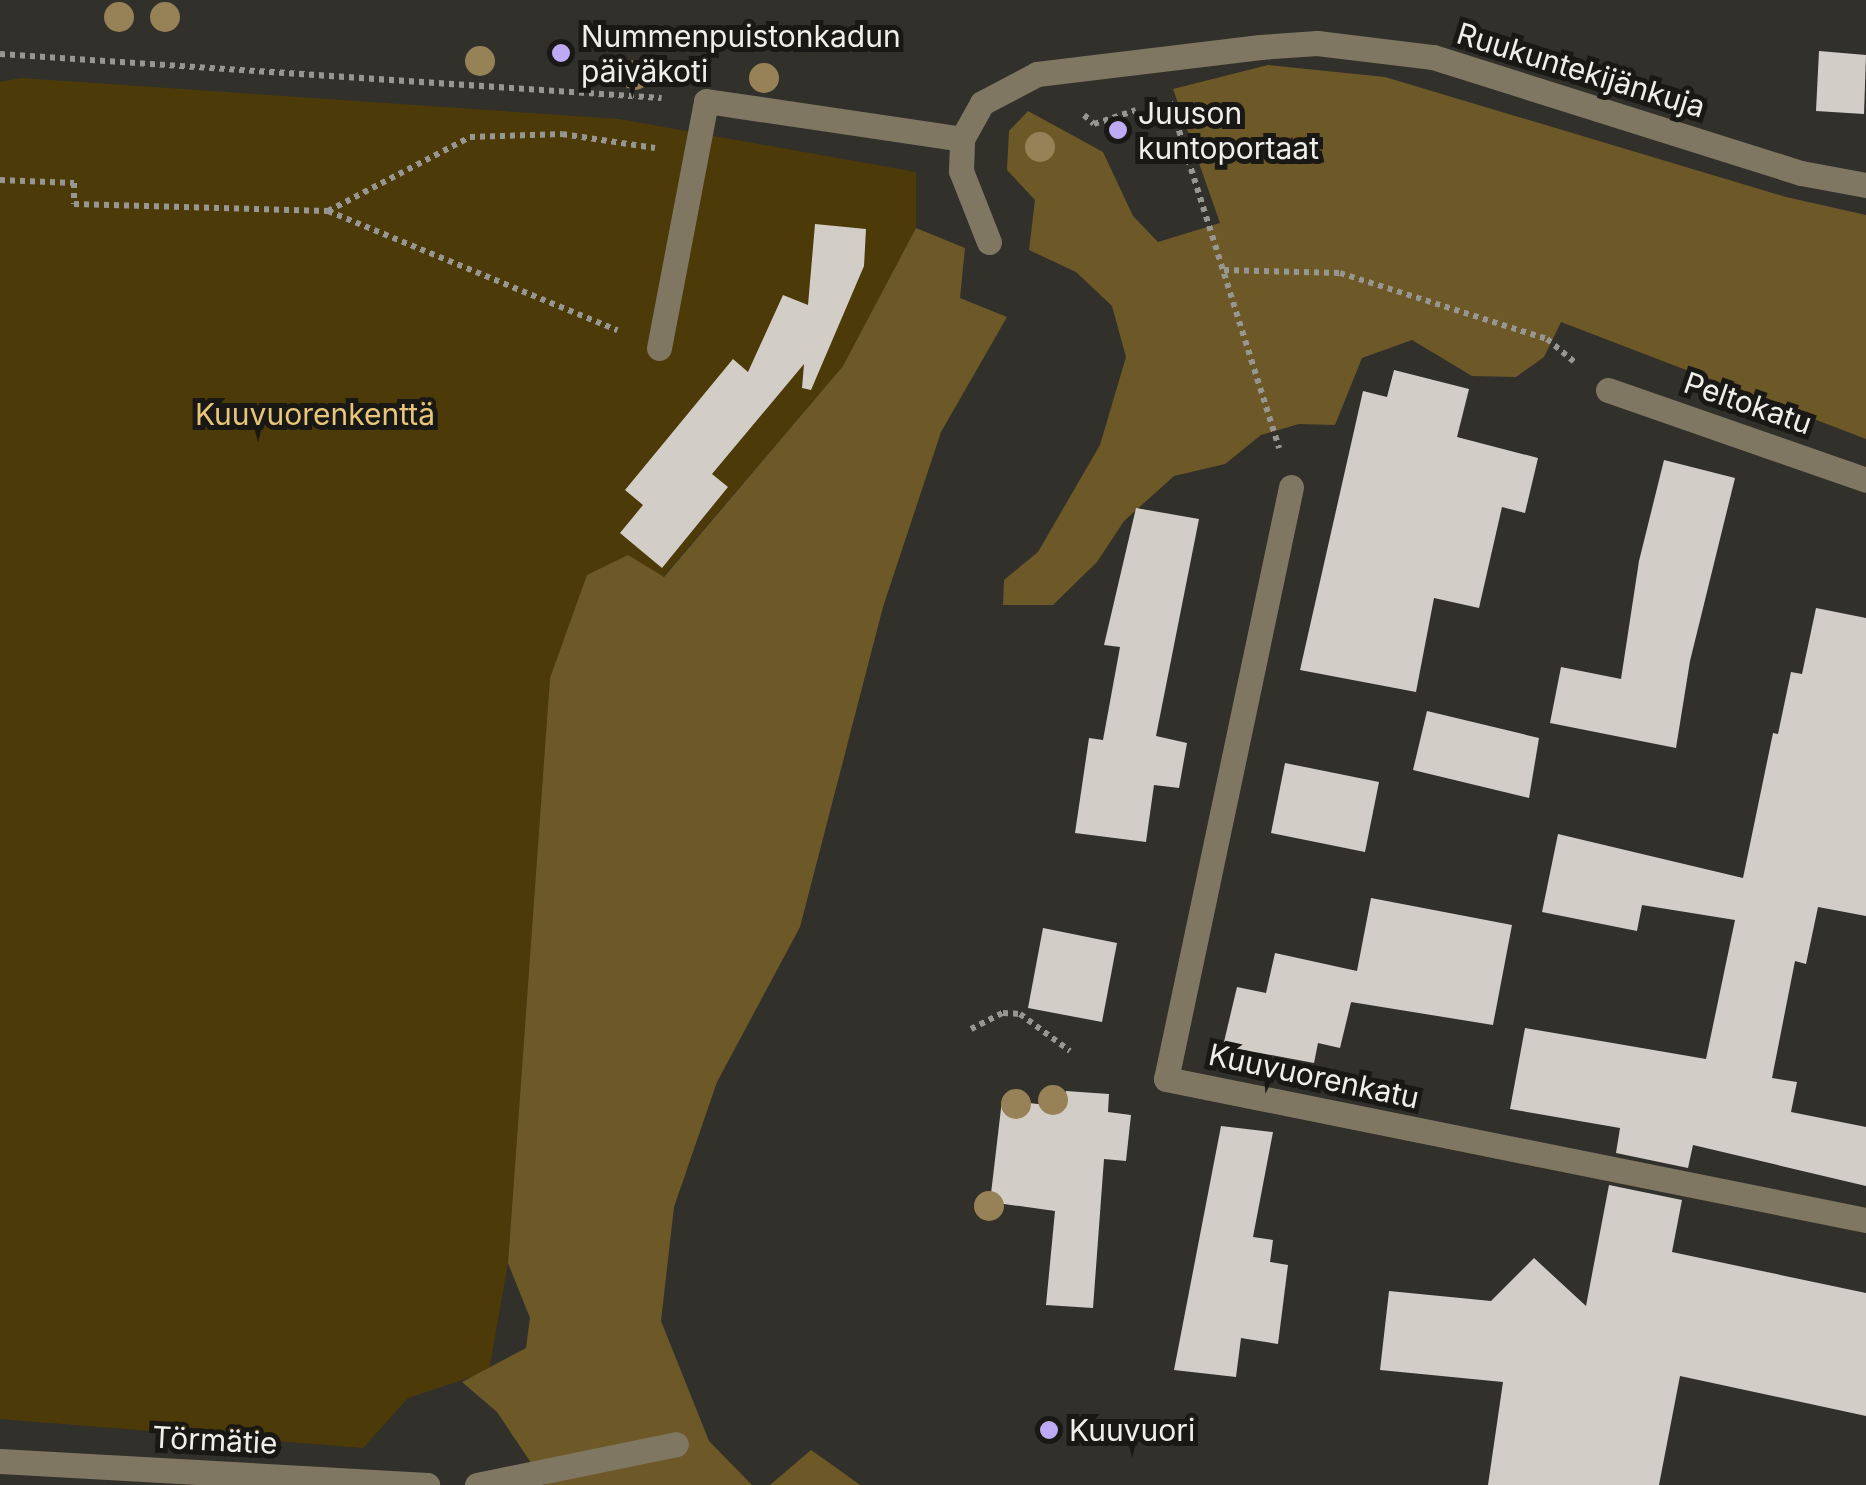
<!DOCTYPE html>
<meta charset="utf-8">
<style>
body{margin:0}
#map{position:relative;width:1866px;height:1485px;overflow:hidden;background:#32302a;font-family:Inter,sans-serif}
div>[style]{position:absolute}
.green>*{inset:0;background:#4c3a08}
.forest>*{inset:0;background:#6d5927}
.building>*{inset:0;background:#d2cec7}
.path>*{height:6px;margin-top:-3px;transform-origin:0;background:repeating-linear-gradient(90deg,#989691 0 5px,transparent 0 10px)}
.minor>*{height:25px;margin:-12.5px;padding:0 12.5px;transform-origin:12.5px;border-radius:12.5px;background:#807762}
.trees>*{width:30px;height:30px;margin:-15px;border-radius:50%;background:#968256}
.dots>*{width:28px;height:28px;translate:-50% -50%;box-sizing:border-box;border:5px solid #191815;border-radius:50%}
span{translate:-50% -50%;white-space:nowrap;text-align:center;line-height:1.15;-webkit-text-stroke:10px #191815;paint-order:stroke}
.poi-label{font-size:30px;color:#f0eeea}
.left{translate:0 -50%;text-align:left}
.street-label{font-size:30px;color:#f0eeea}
.park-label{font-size:30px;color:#e7c67a}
</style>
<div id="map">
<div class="green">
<div style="clip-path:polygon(21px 78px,619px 119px,916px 172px,916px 228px,843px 366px,663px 577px,550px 678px,508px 1263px,489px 1371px,408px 1398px,363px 1448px,0 1419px,0 82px)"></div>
</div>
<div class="forest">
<div style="clip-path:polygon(1268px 65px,1385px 77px,1786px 197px,1866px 215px,1866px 439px,1561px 322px,1544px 357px,1516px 377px,1472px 376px,1412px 340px,1362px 358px,1335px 425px,1299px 424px,1261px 435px,1225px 464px,1174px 476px,1124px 521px,1097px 562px,1053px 605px,1003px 605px,1004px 580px,1038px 552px,1100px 445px,1126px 357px,1112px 306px,1076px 272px,1029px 250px,1035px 200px,1007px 170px,1009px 131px,1028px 111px,1103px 152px,1133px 216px,1158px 242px,1220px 223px,1173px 89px)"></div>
<div style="clip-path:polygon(916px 228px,965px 248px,960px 298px,1007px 317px,941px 432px,883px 607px,800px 927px,717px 1082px,674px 1207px,661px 1321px,709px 1441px,752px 1485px,546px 1485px,497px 1412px,462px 1382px,526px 1348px,530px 1318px,508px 1263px,550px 678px,587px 575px,628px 555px,664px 577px,843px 366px)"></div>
<div style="clip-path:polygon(811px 1450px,838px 1469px,860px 1485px,770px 1485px)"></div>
</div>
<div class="building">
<div style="clip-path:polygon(1819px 51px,1866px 55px,1864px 114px,1816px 111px)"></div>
<div style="clip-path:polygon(815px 224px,866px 229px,864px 266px,811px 390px,802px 388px,804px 364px,712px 474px,728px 487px,662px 568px,620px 533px,643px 505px,625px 490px,733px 359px,748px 372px,783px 295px,808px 305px)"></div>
<div style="clip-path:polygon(1394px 370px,1469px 389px,1457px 437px,1538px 458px,1525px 513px,1502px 507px,1479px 608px,1434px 598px,1416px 692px,1300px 670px,1363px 391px,1387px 397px)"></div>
<div style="clip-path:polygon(1664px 460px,1735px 478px,1690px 661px,1676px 748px,1550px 723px,1561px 667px,1621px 679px,1639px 561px)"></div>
<div style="clip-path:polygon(1136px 508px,1199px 519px,1156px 736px,1187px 743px,1179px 788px,1154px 785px,1146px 842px,1075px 833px,1089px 738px,1103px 740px,1120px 647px,1104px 645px)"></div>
<div style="clip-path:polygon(1816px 608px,1866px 618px,1866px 916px,1818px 907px,1806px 964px,1795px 961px,1772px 1078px,1797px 1082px,1791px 1112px,1866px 1127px,1866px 1186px,1693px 1145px,1688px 1168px,1616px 1153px,1620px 1128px,1510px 1109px,1525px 1028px,1706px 1059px,1735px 920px,1642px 905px,1637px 931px,1542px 912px,1558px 834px,1743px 878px,1773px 733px,1778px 734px,1791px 672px,1802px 674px)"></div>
<div style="clip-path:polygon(1427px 711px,1539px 738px,1529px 798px,1413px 770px)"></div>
<div style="clip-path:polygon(1285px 763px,1379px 782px,1365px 852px,1271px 833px)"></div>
<div style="clip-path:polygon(1371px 898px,1512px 925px,1493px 1025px,1351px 1002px,1353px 994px,1340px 1048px,1318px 1043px,1314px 1063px,1223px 1046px,1237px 987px,1266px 993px,1275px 953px,1357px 971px)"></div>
<div style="clip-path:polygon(1043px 928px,1117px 943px,1102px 1022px,1028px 1008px)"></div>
<div style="clip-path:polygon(1066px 1091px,1109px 1094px,1108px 1112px,1131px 1115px,1126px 1161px,1104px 1159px,1093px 1308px,1046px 1305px,1055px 1211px,990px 1202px,1002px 1100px,1064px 1107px)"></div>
<div style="clip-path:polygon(1221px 1126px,1273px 1132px,1253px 1237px,1273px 1240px,1270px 1262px,1288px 1265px,1278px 1344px,1241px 1338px,1236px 1377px,1174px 1370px)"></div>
<div style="clip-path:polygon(1609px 1185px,1682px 1200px,1672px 1252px,1866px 1293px,1866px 1416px,1680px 1376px,1659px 1485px,1488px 1485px,1503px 1382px,1380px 1370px,1389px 1291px,1491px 1301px,1534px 1258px,1586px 1306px)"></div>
</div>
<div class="path">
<div style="left:0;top:54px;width:663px;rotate:3.8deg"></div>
<div style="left:1170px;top:102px;width:363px;rotate:72.5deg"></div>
<div style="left:1084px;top:115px;width:13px;rotate:42deg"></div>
<div style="left:1094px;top:124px;width:44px;rotate:-18.4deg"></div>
<div style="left:0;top:180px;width:74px;rotate:2.3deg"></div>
<div style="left:74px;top:183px;width:21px;rotate:90deg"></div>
<div style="left:74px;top:204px;width:254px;rotate:1.6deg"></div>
<div style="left:328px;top:211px;width:160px;rotate:-27.5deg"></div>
<div style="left:470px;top:137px;width:92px;rotate:-1.9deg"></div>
<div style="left:562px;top:134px;width:94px;rotate:8.6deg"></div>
<div style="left:328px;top:211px;width:313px;rotate:22.4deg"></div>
<div style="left:1224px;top:270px;width:116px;rotate:1.5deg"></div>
<div style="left:1340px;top:273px;width:217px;rotate:17.7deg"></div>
<div style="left:1547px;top:339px;width:35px;rotate:40deg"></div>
<div style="left:971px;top:1029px;width:36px;rotate:-27deg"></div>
<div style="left:1003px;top:1013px;width:17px;rotate:3deg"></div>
<div style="left:1020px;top:1014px;width:62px;rotate:36.5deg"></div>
</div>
<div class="minor">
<div style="left:989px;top:242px;width:76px;rotate:-111.5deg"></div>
<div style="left:961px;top:171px;width:32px;rotate:-88deg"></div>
<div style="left:962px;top:139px;width:41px;rotate:-60.9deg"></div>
<div style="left:982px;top:103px;width:62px;rotate:-27.8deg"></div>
<div style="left:1037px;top:74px;width:225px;rotate:-6.9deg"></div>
<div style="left:1260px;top:47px;width:57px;rotate:-4deg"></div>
<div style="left:1317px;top:43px;width:117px;rotate:6.9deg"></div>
<div style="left:1433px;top:57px;width:386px;rotate:17.5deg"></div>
<div style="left:1801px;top:173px;width:66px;rotate:10.5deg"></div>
<div style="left:659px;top:348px;width:251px;rotate:-79.2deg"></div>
<div style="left:706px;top:101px;width:259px;rotate:8.4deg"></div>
<div style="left:1608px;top:390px;width:273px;rotate:19.2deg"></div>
<div style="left:1291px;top:487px;width:605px;rotate:101.92deg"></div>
<div style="left:1166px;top:1079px;width:714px;rotate:11.39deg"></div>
<div style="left:0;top:1461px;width:428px;rotate:3.2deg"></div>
<div style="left:477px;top:1485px;width:203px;rotate:-11.6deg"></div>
</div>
<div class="trees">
<div style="left:119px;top:17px"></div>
<div style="left:165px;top:17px"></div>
<div style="left:480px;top:61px"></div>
<div style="left:635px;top:75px"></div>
<div style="left:764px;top:78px"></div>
<div style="left:1040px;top:147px"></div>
<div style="left:1053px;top:1100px"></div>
<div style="left:1016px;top:1104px"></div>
<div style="left:989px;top:1206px"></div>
</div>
<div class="dots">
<div style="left:561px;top:53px;background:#bea9f4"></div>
<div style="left:1118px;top:130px;background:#bea9f4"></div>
<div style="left:1049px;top:1430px;background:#bea9f4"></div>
</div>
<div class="poi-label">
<span class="left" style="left:581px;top:53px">Nummenpuistonkadun<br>päiväkoti</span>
<span class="left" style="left:1138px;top:130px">Juuson<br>kuntoportaat</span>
<span class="left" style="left:1069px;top:1430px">Kuuvuori</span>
</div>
<div class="street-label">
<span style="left:1581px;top:70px;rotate:17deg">Ruukuntekijänkuja</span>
<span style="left:1748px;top:403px;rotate:19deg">Peltokatu</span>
<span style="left:1314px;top:1076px;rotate:12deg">Kuuvuorenkatu</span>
<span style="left:215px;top:1440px;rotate:3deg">Törmätie</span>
</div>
<div class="park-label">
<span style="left:315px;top:414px">Kuuvuorenkenttä</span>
</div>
</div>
